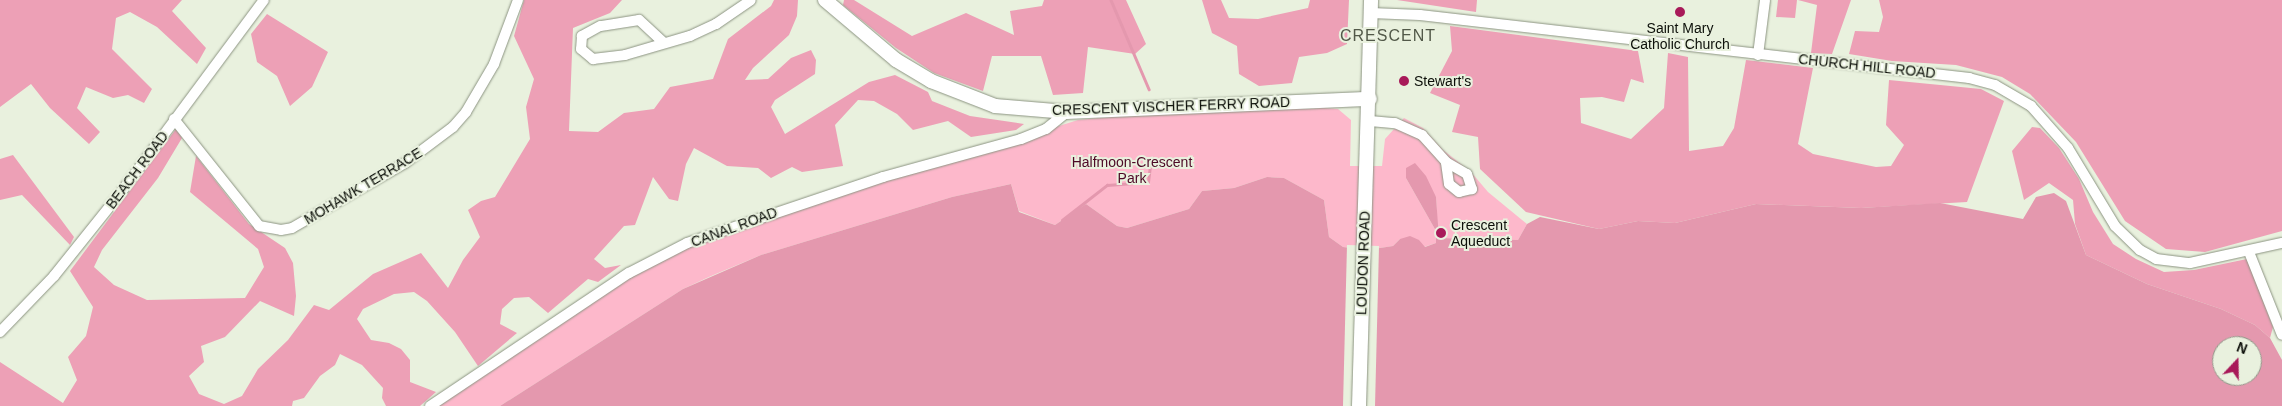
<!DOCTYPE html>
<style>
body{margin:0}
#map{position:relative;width:2282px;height:406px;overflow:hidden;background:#e9f1de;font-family:Arial,sans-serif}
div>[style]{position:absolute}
.green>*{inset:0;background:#fdb8cb}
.forest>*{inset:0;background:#eda0b6}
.water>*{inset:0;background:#e498ae}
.pier>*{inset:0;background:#e9f1de}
.stream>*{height:2.5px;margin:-1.25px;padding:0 1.25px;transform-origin:1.25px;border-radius:1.25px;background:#e498ae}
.roads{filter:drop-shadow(0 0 1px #8c9482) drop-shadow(0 0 1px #8c9482)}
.minor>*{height:10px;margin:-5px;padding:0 5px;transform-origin:5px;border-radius:5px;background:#fff}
.major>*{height:14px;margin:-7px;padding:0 7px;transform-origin:7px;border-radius:7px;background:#fff}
.dots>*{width:14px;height:14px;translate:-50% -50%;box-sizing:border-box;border:2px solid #e9f1de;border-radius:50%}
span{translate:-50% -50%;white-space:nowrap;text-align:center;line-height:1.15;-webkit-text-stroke:4px #e9f1de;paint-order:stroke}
.poi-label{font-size:14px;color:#0c0f09}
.left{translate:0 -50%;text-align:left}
.street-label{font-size:14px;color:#0c0f09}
.park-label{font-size:14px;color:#4d0926}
.quarter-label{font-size:16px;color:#525949;letter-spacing:1px}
.north{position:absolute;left:2212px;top:336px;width:50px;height:50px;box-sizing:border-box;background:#e9f1de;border:1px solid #919789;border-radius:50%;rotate:21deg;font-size:14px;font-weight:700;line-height:20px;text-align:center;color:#0c0f09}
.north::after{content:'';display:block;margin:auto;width:18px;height:22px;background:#a81a59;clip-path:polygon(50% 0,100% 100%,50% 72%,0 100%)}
</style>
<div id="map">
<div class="green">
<div style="clip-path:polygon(1324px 108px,1338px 109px,1351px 120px,1350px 166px,1382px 166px,1385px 139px,1404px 118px,1423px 128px,1443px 150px,1471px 172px,1488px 192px,1527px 224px,1518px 240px,1438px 238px,1436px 197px,1406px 178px,1436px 231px,1436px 243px,1424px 247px,1400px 239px,1393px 246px,1367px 250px,1343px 247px,1329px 237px,1324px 200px,1284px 178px,1267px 177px,1234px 188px,1202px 191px,1189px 209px,1127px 228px,1117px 226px,1086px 204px,1055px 225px,1019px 211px,1011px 184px,952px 197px,761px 255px,711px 276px,683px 289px,500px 406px,430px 406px,629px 273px,687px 243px,1078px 120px,1152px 113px)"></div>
</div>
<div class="forest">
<div style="clip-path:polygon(0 0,182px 0,172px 11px,206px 48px,197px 64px,157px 27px,130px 12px,116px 18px,112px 49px,152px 89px,144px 103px,128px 95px,113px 98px,86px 87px,77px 108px,100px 132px,89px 144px,50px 108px,31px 84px,0 107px)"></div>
<div style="clip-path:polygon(524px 0,622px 0,610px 13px,573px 28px,569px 131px,598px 132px,624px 113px,654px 109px,670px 87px,713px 79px,728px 39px,771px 6px,774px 0,798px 0,797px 16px,789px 35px,753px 68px,745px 80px,768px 79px,791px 58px,811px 50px,816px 60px,815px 74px,775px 100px,771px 107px,785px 134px,869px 82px,895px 75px,928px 92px,932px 101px,970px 116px,1024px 124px,1016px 130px,971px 137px,948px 121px,913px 130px,897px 114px,874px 101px,858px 100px,835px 125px,843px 166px,802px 172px,792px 167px,771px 178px,758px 168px,727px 166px,694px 148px,686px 164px,678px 201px,669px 199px,653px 177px,635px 225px,624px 226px,594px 259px,605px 268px,621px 265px,598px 282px,588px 279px,548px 313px,529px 297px,514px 298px,502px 309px,500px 324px,517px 333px,478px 366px,455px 332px,427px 301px,414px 292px,394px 294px,363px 309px,357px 319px,371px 340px,389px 343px,401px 349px,410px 360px,410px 382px,436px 392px,420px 406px,386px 406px,382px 398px,383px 388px,362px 365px,340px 354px,335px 365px,320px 376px,304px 398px,293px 401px,292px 406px,0 406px,0 362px,63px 403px,77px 380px,68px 357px,86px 336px,93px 307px,70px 271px,176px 129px,182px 138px,158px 178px,102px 250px,94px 267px,114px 285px,147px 300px,245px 298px,264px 267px,258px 249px,190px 192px,196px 156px,249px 224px,285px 248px,293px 263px,296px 296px,294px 316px,260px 301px,225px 337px,201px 346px,204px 362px,189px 376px,199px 394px,224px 404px,242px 396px,258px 369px,288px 340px,314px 305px,329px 310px,373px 274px,421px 253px,448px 288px,463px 260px,480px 237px,468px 210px,481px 201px,495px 197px,530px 139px,526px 107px,534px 79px,514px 36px)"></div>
<div style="clip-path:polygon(844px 0,854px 0,912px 36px,966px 13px,1014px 35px,1010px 11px,1042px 6px,1044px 0,1126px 0,1146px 44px,1135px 54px,1088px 47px,1083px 93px,1053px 95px,1041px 56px,992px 56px,983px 91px,934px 73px,896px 48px,843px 5px)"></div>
<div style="clip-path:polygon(1202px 0,1221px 0,1229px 18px,1258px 19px,1308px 8px,1310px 0,1349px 0,1347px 44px,1327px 53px,1299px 57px,1292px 83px,1259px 86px,1239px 74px,1237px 46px,1212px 33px)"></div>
<div style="clip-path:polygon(1397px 0,1477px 0,1476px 12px)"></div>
<div style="clip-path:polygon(1778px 0,1797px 0,1795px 18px,1776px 17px)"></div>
<div style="clip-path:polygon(1798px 0,1851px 0,1832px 54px,1811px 53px,1817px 5px)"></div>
<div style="clip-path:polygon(1879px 0,2282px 0,2282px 231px,2205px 252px,2166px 249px,2125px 221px,2076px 142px,2030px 94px,2002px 77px,1956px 65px,1892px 61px,1849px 54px,1855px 31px,1879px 32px,1883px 17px)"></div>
<div style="clip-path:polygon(267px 14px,328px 52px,312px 87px,290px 106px,277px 76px,257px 62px,251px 34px)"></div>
<div style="clip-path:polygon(1450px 26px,1638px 51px,1644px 83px,1631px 79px,1624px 102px,1602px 97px,1580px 98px,1581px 123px,1631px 139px,1664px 108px,1668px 53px,1688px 57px,1689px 151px,1723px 146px,1734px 128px,1746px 60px,1813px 68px,1798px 144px,1813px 154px,1876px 167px,1891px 166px,1904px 145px,1886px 125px,1889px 80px,1981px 89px,2004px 101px,1967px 202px,1861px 208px,1756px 204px,1675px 223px,1638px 221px,1599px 229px,1526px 212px,1480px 169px,1478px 137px,1452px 132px,1460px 105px,1430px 93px,1452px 51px)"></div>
<div style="clip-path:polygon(2032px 127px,2040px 128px,2059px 148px,2079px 179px,2093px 212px,2113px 244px,2136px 259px,2164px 272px,2194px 270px,2247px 259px,2273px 327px,2270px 338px,2255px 325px,2221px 309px,2147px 284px,2086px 255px,2075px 224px,2073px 200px,2049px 183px,2024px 200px,2012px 151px)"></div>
<div style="clip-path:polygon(13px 155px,74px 237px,70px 245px,22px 195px,0 200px,0 159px)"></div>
</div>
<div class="water">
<div style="clip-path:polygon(evenodd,1415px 163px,1426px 176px,1436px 197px,1439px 238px,1518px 240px,1527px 224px,1540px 217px,1599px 229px,1638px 221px,1675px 223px,1756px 204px,1861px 208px,1940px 203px,2023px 219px,2036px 197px,2054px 193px,2066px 201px,2086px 255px,2147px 284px,2221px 309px,2255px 325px,2270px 338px,2282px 360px,2282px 406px,500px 406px,683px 289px,761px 255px,952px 197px,1011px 184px,1019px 212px,1055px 225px,1086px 204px,1117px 226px,1127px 228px,1189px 209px,1202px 191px,1234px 188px,1267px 177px,1284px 178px,1324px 200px,1329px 237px,1343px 247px,1367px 250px,1393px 246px,1400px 239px,1410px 236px,1419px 240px,1425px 247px,1436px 243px,1436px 231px,1406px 178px,1406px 168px,1415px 163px,2222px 346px,2252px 346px,2252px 376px,2222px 376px,2222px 346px)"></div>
</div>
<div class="pier">
<div style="clip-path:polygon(1347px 245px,1379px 246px,1375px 406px,1343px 406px)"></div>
</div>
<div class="stream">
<div style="left:1111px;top:0;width:97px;rotate:66.9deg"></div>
<div style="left:1062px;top:220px;width:57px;rotate:-37.9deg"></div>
<div style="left:1107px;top:185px;width:41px;rotate:-4.2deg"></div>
<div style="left:1148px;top:182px;width:17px;rotate:-83deg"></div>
</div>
<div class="roads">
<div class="minor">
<div style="left:1371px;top:13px;width:49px;rotate:2.3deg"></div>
<div style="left:1420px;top:15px;width:553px;rotate:6.55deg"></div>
<div style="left:1969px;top:78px;width:27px;rotate:15deg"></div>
<div style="left:1995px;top:85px;width:42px;rotate:30.3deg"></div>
<div style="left:2031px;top:106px;width:56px;rotate:48.6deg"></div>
<div style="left:2068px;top:148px;width:91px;rotate:58.9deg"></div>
<div style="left:2115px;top:226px;width:35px;rotate:44deg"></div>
<div style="left:2140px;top:250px;width:18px;rotate:29deg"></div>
<div style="left:2156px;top:259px;width:34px;rotate:7deg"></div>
<div style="left:2190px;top:263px;width:94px;rotate:-12.3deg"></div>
<div style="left:664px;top:43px;width:34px;rotate:-137deg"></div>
<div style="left:639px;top:20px;width:39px;rotate:171deg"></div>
<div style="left:600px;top:26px;width:21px;rotate:151deg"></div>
<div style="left:582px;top:36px;width:13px;rotate:94deg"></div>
<div style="left:581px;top:49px;width:16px;rotate:40deg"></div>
<div style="left:593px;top:59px;width:32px;rotate:-7deg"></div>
<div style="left:625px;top:55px;width:68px;rotate:-16.3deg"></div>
<div style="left:690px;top:36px;width:29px;rotate:-25deg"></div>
<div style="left:716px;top:24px;width:42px;rotate:-34.4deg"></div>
<div style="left:1758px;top:55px;width:55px;rotate:-82.7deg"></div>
<div style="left:174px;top:119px;width:137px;rotate:51.5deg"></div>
<div style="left:259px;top:226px;width:22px;rotate:10deg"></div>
<div style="left:281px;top:230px;width:11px;rotate:-10deg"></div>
<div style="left:292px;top:228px;width:130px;rotate:-29.9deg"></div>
<div style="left:405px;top:163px;width:60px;rotate:-36.9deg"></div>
<div style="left:453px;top:127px;width:20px;rotate:-49deg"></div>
<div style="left:466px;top:112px;width:56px;rotate:-59.7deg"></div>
<div style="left:494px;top:64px;width:68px;rotate:-69.4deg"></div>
<div style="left:1370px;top:121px;width:25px;rotate:5deg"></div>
<div style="left:1395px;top:123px;width:30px;rotate:24deg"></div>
<div style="left:1422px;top:135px;width:36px;rotate:48deg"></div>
<div style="left:1446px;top:162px;width:24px;rotate:30deg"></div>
<div style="left:1467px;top:174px;width:16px;rotate:72deg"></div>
<div style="left:1472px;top:189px;width:13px;rotate:167deg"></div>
<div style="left:1459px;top:192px;width:13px;rotate:-141deg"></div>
<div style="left:1449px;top:184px;width:22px;rotate:-98deg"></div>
<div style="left:2249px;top:252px;width:89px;rotate:68.3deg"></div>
<div style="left:0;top:332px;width:78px;rotate:-46deg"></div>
<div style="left:54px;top:276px;width:109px;rotate:-51.3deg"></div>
<div style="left:122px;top:191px;width:238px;rotate:-53.4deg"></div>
<div style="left:430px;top:406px;width:239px;rotate:-33.8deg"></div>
<div style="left:629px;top:273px;width:65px;rotate:-27.3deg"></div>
<div style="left:687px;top:243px;width:207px;rotate:-18.6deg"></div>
<div style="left:883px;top:177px;width:143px;rotate:-15.4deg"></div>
<div style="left:1021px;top:139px;width:27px;rotate:-22deg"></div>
<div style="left:1046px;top:129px;width:27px;rotate:-39deg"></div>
</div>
<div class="major">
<div style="left:825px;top:0;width:93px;rotate:40.2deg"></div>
<div style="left:896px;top:60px;width:41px;rotate:31deg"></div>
<div style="left:931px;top:81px;width:69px;rotate:21.3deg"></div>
<div style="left:995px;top:106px;width:72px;rotate:4.8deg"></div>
<div style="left:1067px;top:112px;width:303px;rotate:-2.5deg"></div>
<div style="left:1359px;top:406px;width:406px;rotate:-88.3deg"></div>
</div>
</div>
<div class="dots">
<div style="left:1680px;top:12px;background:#a81a59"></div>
<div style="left:1404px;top:81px;background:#a81a59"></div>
<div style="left:1441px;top:233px;background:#a81a59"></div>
</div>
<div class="poi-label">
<span style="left:1680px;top:36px">Saint Mary<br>Catholic Church</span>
<span class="left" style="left:1414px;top:81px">Stewart's</span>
<span class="left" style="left:1451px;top:233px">Crescent<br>Aqueduct</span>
</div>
<div class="street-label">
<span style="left:1867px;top:66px;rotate:6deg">CHURCH HILL ROAD</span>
<span style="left:1171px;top:106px;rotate:-2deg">CRESCENT VISCHER FERRY ROAD</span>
<span style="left:137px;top:170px;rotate:-53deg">BEACH ROAD</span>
<span style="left:363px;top:186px;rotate:-31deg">MOHAWK TERRACE</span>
<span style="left:734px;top:227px;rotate:-20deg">CANAL ROAD</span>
<span style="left:1363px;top:263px;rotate:-88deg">LOUDON ROAD</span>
</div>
<div class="park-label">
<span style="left:1132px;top:170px">Halfmoon-Crescent<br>Park</span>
</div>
<div class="quarter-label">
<span style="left:1388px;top:36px">CRESCENT</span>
</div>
<div class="north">N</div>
</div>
